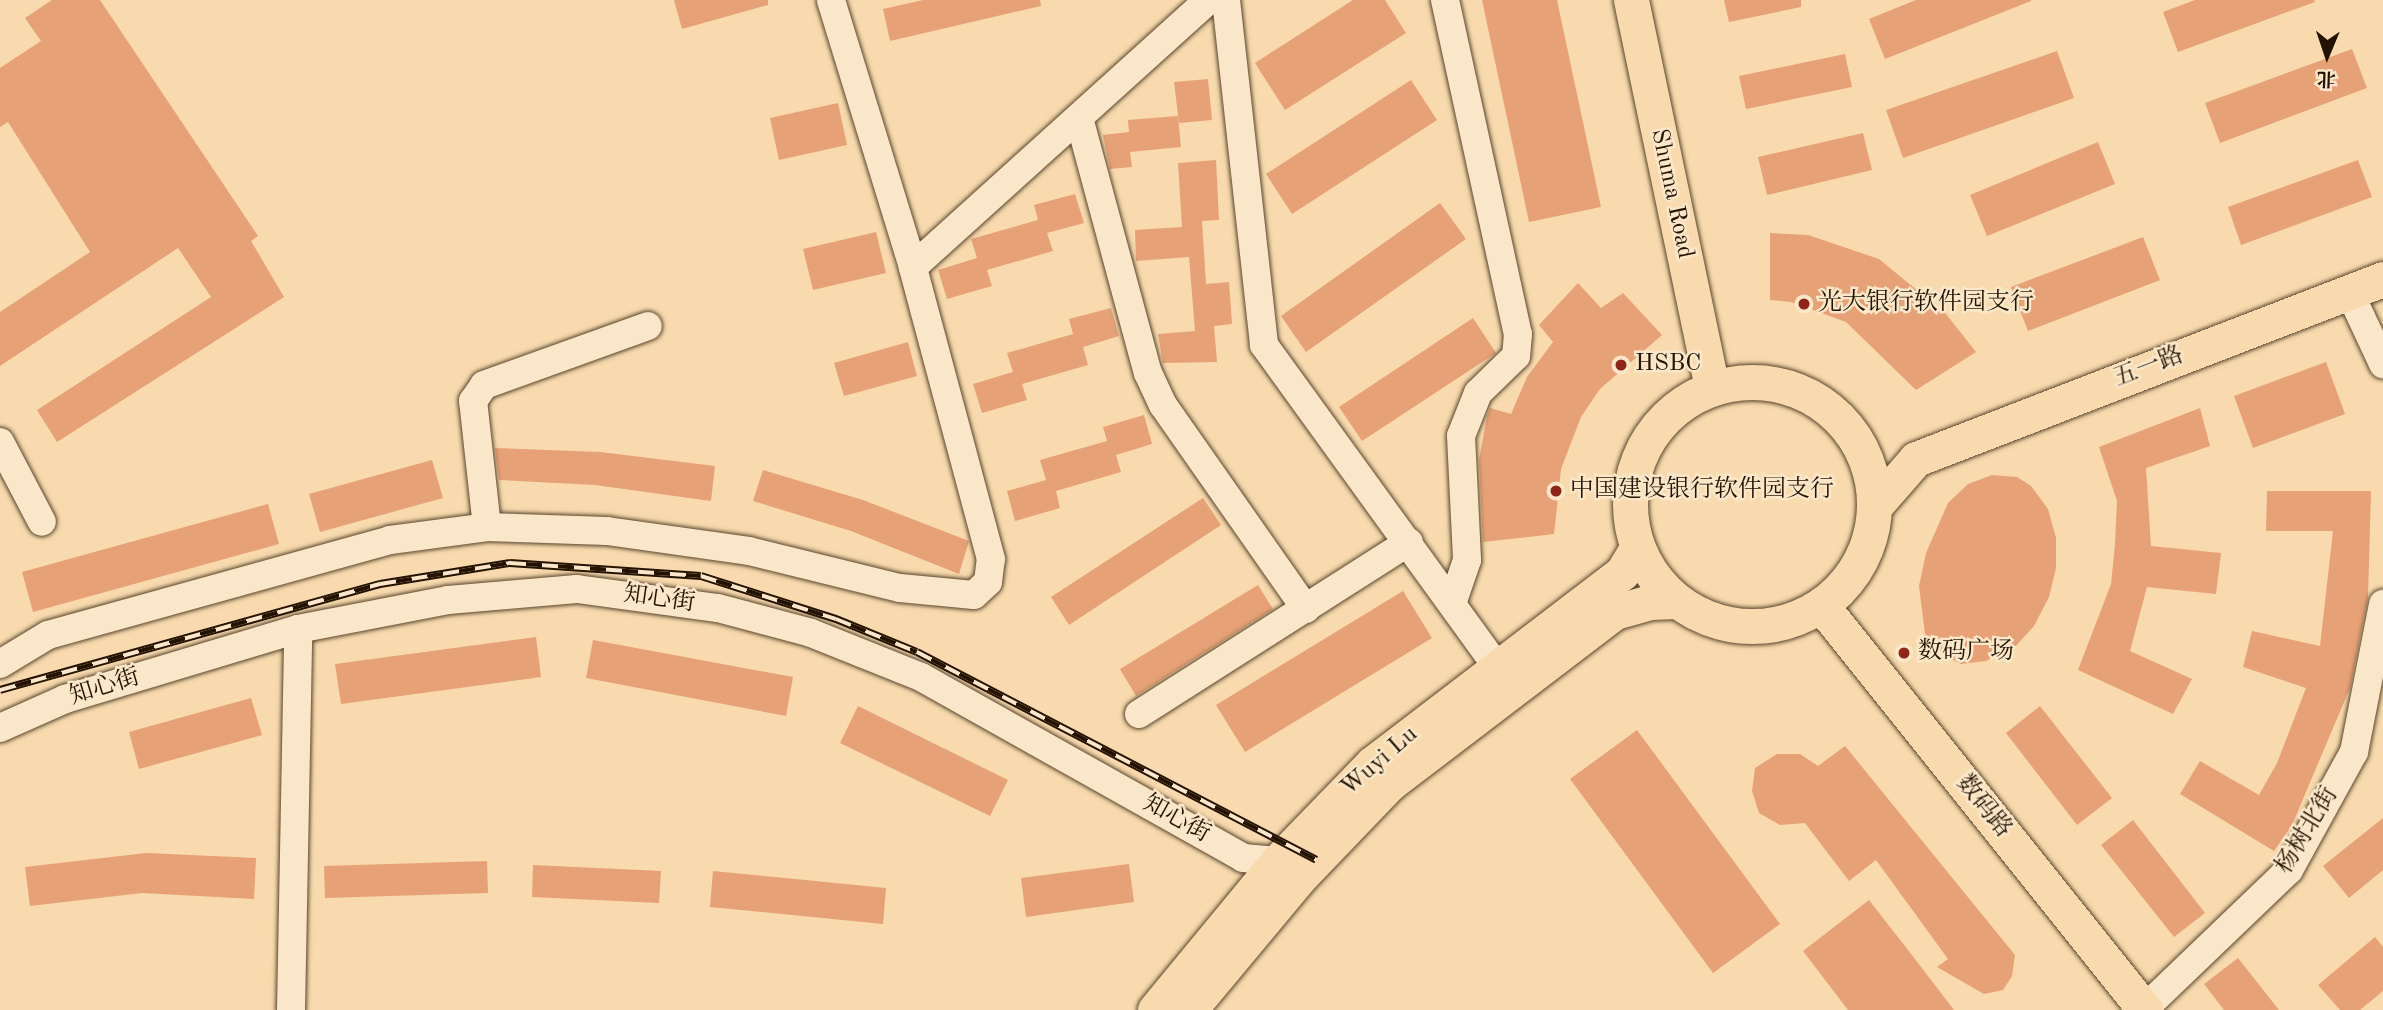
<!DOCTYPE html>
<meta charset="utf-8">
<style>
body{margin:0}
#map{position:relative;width:2383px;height:1010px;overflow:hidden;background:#f8daae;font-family:"Old Standard TT","Noto Serif SC",serif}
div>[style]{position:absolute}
.building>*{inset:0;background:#e6a176}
.roads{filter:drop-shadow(0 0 2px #59452c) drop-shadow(0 0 2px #59452c)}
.minor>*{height:28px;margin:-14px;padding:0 14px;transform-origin:14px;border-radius:14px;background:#fae7ca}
.major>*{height:35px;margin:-17.5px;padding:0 17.5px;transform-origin:17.5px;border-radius:17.5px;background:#f8daae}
.major>.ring{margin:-17.5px;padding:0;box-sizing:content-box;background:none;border:35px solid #f8daae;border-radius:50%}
.rail>*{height:8px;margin-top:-4px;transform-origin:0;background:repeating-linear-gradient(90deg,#fae7ca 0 16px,#241300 0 32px);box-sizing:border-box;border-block:2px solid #241300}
.dots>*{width:19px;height:19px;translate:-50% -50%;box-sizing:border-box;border:4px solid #fae7ca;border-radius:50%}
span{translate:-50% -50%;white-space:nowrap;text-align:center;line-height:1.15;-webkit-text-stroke:5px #fae7ca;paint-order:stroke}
.street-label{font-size:24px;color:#241300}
.poi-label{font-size:24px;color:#241300}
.left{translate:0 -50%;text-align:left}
.north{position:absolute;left:2292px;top:21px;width:70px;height:70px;-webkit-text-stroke:5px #fae7ca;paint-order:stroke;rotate:182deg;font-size:19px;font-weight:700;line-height:28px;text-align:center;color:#241300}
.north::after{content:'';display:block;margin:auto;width:24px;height:32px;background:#241300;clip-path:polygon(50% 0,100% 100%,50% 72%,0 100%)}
</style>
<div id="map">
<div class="building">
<div style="clip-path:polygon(52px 0,100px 0,258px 236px,251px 241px,284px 297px,57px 442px,37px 410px,211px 297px,178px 248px,0 366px,0 312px,90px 252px,8px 122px,0 127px,0 68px,41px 41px,25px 18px)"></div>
<div style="clip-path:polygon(674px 0,768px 0,768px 5px,682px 29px)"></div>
<div style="clip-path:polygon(923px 0,1040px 0,1041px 6px,890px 41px,883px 9px)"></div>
<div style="clip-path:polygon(1353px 0,1385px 0,1406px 33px,1285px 110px,1255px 63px)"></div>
<div style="clip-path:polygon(1482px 0,1557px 0,1601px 207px,1529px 222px)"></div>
<div style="clip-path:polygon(1724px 0,1801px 0,1801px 7px,1729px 22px)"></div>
<div style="clip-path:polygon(1916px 0,2031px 0,2031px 1px,1885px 59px,1869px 19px)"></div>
<div style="clip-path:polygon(2195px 0,2314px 0,2315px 2px,2178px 52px,2163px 12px)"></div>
<div style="clip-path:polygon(2352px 49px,2367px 88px,2220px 143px,2205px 103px)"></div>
<div style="clip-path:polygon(2057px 51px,2074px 98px,1903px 158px,1886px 110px)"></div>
<div style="clip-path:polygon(1845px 54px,1852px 87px,1746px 109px,1739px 76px)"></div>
<div style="clip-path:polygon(1208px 79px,1212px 120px,1179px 123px,1174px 82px)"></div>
<div style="clip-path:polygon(1411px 80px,1437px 120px,1292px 214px,1266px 174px)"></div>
<div style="clip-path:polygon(838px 103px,847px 145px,779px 160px,770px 118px)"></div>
<div style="clip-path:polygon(1178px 116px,1181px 147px,1130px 152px,1132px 167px,1110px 169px,1103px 135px,1129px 132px,1128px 120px)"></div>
<div style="clip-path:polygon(1863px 133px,1872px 170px,1767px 195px,1758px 157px)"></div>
<div style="clip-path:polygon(2098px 142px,2115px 184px,1987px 236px,1970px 195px)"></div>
<div style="clip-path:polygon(1216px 160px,1219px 220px,1202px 221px,1206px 284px,1229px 282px,1232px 324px,1214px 326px,1217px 362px,1163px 363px,1158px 334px,1195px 331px,1189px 257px,1136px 261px,1135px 230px,1182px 227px,1178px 163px)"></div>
<div style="clip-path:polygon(2358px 160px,2372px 197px,2241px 245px,2228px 207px)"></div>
<div style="clip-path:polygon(1075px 194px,1084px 223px,1047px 233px,1053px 251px,987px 270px,992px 286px,947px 299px,938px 270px,977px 258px,971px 239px,1038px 220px,1034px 205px)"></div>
<div style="clip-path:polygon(1440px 203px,1466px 239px,1306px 352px,1281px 316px)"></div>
<div style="clip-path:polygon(876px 232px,886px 273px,813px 290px,803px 249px)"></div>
<div style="clip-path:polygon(1770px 233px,1808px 235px,1879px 259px,1946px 314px,1976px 352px,1916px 390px,1846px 322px,1791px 302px,1770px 300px)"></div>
<div style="clip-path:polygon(2143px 237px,2160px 280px,2028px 331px,2011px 287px)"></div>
<div style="clip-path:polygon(1578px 283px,1601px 308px,1623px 293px,1662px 335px,1600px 389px,1581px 417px,1561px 469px,1554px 534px,1483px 542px,1479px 460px,1487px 416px,1490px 408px,1511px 414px,1527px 377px,1553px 342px,1539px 325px)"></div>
<div style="clip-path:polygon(1111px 308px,1119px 336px,1083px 347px,1088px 365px,1022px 384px,1027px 400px,982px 413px,973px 384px,1013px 372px,1007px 353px,1073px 334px,1069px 319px)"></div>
<div style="clip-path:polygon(1473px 318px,1496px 353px,1362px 441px,1339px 407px)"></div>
<div style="clip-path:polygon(908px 342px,917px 376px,844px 396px,834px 363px)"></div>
<div style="clip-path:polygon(2326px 362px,2345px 414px,2253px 448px,2234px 396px)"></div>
<div style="clip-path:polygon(2200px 408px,2210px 446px,2146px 468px,2151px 546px,2221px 553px,2216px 594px,2147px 587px,2130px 651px,2192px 679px,2173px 714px,2078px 670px,2111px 584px,2115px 544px,2117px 501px,2099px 447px)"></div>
<div style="clip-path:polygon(1144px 415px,1152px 444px,1116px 455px,1121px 472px,1056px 491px,1060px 508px,1015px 521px,1007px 491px,1046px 480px,1040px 460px,1107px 441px,1103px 427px)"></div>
<div style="clip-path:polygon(495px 448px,600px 452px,715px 466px,711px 501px,595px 485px,499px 480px)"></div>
<div style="clip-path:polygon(432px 460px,443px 498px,320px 532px,309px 494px)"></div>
<div style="clip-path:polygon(763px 470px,863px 500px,969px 541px,959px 574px,851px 531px,753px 501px)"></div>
<div style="clip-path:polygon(1992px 475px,2017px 477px,2031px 486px,2048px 509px,2056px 538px,2056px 568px,2049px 597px,2034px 626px,2014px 648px,1986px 661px,1961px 664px,1944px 655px,1925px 634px,1919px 586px,1926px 553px,1948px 503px,1968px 484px)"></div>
<div style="clip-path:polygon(2267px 491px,2371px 491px,2368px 597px,2350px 688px,2292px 825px,2274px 851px,2180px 794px,2200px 761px,2259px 795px,2277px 763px,2306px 688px,2243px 667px,2252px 631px,2320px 646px,2333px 531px,2266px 531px)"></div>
<div style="clip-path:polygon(1203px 498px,1221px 525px,1069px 625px,1051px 597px)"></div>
<div style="clip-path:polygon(268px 504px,279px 544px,33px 612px,22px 572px)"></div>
<div style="clip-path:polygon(1258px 585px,1273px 609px,1136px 696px,1120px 669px)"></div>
<div style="clip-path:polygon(1403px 591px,1432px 638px,1245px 752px,1216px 705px)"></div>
<div style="clip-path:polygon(536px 637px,541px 677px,341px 704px,335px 664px)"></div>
<div style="clip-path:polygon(593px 640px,793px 677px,786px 716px,586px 678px)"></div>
<div style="clip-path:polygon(251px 698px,262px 735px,139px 769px,129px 732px)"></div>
<div style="clip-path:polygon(858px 706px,1008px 780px,990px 816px,840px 743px)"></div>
<div style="clip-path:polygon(2040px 706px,2112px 798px,2077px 825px,2006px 733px)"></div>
<div style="clip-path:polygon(1637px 730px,1780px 924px,1713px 973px,1570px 779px)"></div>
<div style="clip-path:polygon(1845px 746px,2015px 955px,2012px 976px,2003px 990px,1984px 994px,1937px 967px,1948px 959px,1876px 860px,1849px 881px,1805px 823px,1780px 825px,1759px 813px,1752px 791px,1755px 768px,1777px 754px,1800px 754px,1818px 766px)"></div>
<div style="clip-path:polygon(2383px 818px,2383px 870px,2349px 898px,2323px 866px)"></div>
<div style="clip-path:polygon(2133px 820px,2205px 913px,2174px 937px,2101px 845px)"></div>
<div style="clip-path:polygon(146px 853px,256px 858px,254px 899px,142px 893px,30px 906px,25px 867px)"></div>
<div style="clip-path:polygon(487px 861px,488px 893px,325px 898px,324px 866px)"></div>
<div style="clip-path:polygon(1129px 864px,1134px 902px,1026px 917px,1021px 878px)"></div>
<div style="clip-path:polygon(533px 865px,661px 871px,659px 903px,532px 897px)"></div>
<div style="clip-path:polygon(713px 871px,886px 888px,883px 924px,710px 907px)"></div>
<div style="clip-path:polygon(1869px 900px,1908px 950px,1954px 1010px,1848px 1010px,1803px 951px)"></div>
<div style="clip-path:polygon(2375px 937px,2383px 947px,2383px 991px,2360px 1010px,2340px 1010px,2318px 985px)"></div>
<div style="clip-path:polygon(2238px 958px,2279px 1010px,2224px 1010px,2204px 984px)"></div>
</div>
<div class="roads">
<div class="minor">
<div style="left:1226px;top:0;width:347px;rotate:83.7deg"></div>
<div style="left:1264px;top:345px;width:399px;rotate:54.1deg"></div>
<div style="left:1445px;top:0;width:342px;rotate:77.7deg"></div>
<div style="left:1518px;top:334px;width:22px;rotate:95deg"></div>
<div style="left:1516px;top:356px;width:53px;rotate:135.8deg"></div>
<div style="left:1478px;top:393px;width:46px;rotate:111.6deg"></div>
<div style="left:1461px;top:436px;width:124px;rotate:87.2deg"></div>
<div style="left:1467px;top:560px;width:46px;rotate:108.8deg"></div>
<div style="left:1079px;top:118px;width:264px;rotate:74.9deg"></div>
<div style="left:1148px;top:373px;width:35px;rotate:65deg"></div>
<div style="left:1163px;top:405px;width:249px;rotate:55deg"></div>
<div style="left:913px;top:267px;width:399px;rotate:-42.1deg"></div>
<div style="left:2349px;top:291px;width:81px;rotate:65deg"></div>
<div style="left:0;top:442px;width:90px;rotate:62.3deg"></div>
<div style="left:487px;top:527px;width:127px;rotate:-96.3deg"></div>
<div style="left:473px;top:401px;width:19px;rotate:-55deg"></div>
<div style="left:484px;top:385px;width:174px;rotate:-19.8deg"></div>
<div style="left:0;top:664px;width:56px;rotate:-31.1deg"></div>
<div style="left:48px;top:635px;width:355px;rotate:-15.5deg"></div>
<div style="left:390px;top:540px;width:98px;rotate:-7.6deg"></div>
<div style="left:487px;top:527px;width:120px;rotate:1.9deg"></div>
<div style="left:607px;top:531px;width:143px;rotate:8deg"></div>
<div style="left:749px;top:551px;width:155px;rotate:13.8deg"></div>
<div style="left:900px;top:588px;width:74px;rotate:5.4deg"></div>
<div style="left:974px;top:595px;width:19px;rotate:-43deg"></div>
<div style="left:988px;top:582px;width:23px;rotate:-83deg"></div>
<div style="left:991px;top:559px;width:302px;rotate:-105deg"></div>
<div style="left:913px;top:267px;width:279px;rotate:-107.1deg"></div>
<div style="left:1139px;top:714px;width:320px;rotate:-32.5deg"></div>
<div style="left:0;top:728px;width:71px;rotate:-24deg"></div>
<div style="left:65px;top:699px;width:243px;rotate:-16.7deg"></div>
<div style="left:298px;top:629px;width:153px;rotate:-10.9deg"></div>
<div style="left:448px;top:600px;width:129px;rotate:-4.9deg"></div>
<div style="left:577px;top:589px;width:142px;rotate:7.7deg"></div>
<div style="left:718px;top:608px;width:96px;rotate:15deg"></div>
<div style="left:811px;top:633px;width:118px;rotate:21.8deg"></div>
<div style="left:921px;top:677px;width:369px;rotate:29.3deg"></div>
<div style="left:1243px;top:858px;width:35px;rotate:5deg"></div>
<div style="left:2144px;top:1009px;width:201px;rotate:-43.8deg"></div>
<div style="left:2289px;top:870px;width:135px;rotate:-61.2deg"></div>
<div style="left:2354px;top:752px;width:151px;rotate:-78.9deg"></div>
<div style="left:291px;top:1010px;width:381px;rotate:-88.9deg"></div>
</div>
<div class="major">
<div style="left:1631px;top:0;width:396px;rotate:78.2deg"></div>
<div class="ring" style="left:1630px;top:382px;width:209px;height:209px"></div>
<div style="left:1874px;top:507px;width:64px;rotate:-48.8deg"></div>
<div style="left:1916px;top:459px;width:500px;rotate:-21.08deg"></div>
<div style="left:1821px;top:605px;width:519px;rotate:51.34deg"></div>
<div style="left:1155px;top:1010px;width:193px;rotate:-50.5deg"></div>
<div style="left:1278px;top:861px;width:135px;rotate:-45.9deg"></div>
<div style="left:1372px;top:764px;width:315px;rotate:-37.4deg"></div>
<div style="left:1622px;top:573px;width:29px;rotate:-59deg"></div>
<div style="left:1189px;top:1010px;width:170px;rotate:-50.2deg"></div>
<div style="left:1298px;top:879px;width:132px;rotate:-46.2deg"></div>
<div style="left:1389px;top:784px;width:284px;rotate:-37.3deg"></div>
<div style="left:1615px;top:612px;width:36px;rotate:-16deg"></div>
<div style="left:1650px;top:602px;width:27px;rotate:-2deg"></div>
</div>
</div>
<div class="rail">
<div style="left:0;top:690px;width:395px;rotate:-15.6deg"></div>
<div style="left:380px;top:584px;width:132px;rotate:-9.2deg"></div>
<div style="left:510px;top:563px;width:191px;rotate:3.9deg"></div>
<div style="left:701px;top:576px;width:142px;rotate:17.7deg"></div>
<div style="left:836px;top:619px;width:87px;rotate:22.2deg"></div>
<div style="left:917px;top:652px;width:450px;rotate:27.5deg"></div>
</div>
<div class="dots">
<div style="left:1804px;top:304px;background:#8f2418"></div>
<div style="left:1621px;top:365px;background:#8f2418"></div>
<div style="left:1556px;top:491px;background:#8f2418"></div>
<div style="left:1904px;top:653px;background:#8f2418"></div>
</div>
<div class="street-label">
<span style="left:1671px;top:194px;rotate:78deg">Shuma Road</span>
<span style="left:2149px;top:368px;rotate:-21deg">五一路</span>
<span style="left:659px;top:600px;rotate:8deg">知心街</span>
<span style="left:105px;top:688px;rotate:-17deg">知心街</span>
<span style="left:1380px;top:762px;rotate:-41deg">Wuyi Lu</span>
<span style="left:1983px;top:807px;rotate:51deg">数码路</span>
<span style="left:1176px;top:820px;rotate:29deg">知心街</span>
<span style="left:2308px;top:831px;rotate:-59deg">杨树北街</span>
</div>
<div class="poi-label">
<span class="left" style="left:1818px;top:304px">光大银行软件园支行</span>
<span class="left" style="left:1635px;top:365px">HSBC</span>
<span class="left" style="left:1570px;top:491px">中国建设银行软件园支行</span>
<span class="left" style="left:1918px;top:653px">数码广场</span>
</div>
<div class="north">北</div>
</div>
